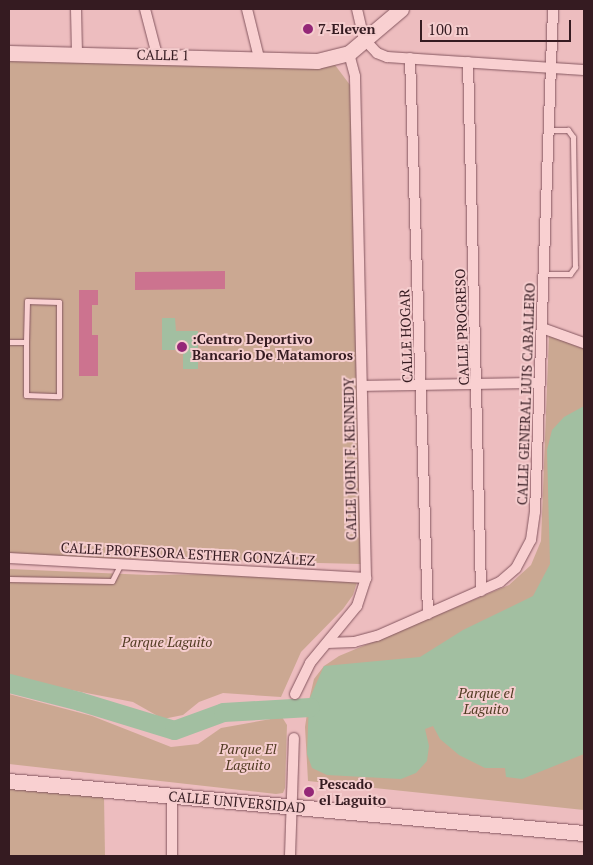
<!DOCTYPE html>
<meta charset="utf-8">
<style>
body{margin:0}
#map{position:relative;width:593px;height:865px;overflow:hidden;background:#edbdbf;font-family:"PT Serif",serif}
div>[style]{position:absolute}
.green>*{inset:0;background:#cba892}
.water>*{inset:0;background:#a2bfa1}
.river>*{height:19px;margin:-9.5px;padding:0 9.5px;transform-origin:9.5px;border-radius:9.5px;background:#a2bfa1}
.building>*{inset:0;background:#cc738f}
.roads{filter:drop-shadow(0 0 1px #855760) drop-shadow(0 0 1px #855760)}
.lane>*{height:5px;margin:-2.5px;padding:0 2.5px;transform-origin:2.5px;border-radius:2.5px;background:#f9d0d1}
.street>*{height:10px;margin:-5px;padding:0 5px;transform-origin:5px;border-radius:5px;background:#f9d0d1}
.secondary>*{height:15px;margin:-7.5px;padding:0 7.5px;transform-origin:7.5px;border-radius:7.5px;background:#f9d0d1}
.dots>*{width:14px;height:14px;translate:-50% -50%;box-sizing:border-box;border:2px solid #f5cdce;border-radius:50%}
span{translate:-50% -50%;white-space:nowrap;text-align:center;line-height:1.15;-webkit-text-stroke:4px #f5cdce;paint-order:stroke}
.poi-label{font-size:14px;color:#351b21;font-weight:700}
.left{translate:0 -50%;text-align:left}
.street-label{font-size:14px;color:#351b21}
.park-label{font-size:14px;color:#513b22;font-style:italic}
.frame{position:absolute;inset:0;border:10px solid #351b21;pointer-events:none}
.scale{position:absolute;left:420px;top:20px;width:151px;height:22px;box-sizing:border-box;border:2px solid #351b21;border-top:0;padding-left:6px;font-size:15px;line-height:18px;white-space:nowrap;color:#351b21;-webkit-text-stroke:4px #f5cdce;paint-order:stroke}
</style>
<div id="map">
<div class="green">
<div style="clip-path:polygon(10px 56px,335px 65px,350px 85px,361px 564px,9px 556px)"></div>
<div style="clip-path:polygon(549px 335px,584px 349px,584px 810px,308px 781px,305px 727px,309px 700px,314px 679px,324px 666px,339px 656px,509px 585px,531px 565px,541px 541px)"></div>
<div style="clip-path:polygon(9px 569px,148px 575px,228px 574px,357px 582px,353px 595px,343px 609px,301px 652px,281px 697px,223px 693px,199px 702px,183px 715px,163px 719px,133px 702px,9px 678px)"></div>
<div style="clip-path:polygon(9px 694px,92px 716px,171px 747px,198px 744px,221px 728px,282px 717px,287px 725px,285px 788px,283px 793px,276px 794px,9px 764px)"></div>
<div style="clip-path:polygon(9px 786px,104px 796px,105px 856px,9px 856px)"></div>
</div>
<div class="water">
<div style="clip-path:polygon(162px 318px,175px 318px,176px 331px,198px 331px,198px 369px,183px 369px,183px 350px,162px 350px)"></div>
<div style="clip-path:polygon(584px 406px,584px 754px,522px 779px,506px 777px,505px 768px,485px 768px,459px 755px,440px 739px,433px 726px,425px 729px,429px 746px,427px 761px,416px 773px,401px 779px,327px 775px,312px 768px,307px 754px,309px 700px,324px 666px,420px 657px,463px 630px,533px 596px,550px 564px,547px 450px,552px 430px,564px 417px)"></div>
</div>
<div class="river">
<div style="left:9px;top:683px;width:72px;rotate:14.4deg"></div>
<div style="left:79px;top:701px;width:99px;rotate:17deg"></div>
<div style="left:174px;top:730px;width:52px;rotate:-20.2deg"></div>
<div style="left:223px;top:712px;width:87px;rotate:-3.3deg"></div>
</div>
<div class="building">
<div style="clip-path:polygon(225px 271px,225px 289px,135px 290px,135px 272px)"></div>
<div style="clip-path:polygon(79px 290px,98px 290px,98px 305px,92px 305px,92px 335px,98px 335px,98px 376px,79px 376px)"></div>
</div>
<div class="roads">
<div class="lane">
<div style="left:543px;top:274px;width:27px"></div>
<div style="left:570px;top:274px;width:9px;rotate:-54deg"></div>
<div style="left:575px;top:267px;width:130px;rotate:-90.9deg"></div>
<div style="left:573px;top:137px;width:9px;rotate:-126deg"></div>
<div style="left:568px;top:130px;width:19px;rotate:180deg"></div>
<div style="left:9px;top:342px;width:17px"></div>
<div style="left:26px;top:342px;width:53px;rotate:90deg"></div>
<div style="left:26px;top:395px;width:33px;rotate:2deg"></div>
<div style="left:59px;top:396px;width:94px;rotate:-90deg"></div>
<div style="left:59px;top:302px;width:32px;rotate:-178deg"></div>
<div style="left:27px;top:301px;width:41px;rotate:91.4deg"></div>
<div style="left:9px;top:579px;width:103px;rotate:1.1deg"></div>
<div style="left:112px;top:581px;width:18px;rotate:-63deg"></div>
</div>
<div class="street">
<div style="left:76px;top:9px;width:45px;rotate:88.7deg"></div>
<div style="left:145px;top:9px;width:48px;rotate:75.4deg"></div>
<div style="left:247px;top:9px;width:50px;rotate:76.2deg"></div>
<div style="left:357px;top:9px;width:31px;rotate:77deg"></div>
<div style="left:364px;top:39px;width:19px;rotate:47deg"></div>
<div style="left:377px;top:53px;width:11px;rotate:22deg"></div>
<div style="left:387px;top:57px;width:197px;rotate:3.8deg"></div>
<div style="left:410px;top:58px;width:556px;rotate:88.15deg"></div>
<div style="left:468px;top:62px;width:529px;rotate:88.59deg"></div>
<div style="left:542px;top:328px;width:45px;rotate:19.7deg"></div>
<div style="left:363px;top:386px;width:177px;rotate:-1deg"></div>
<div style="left:9px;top:558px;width:358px;rotate:3.2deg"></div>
<div style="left:327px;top:643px;width:27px;rotate:-2deg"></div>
<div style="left:354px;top:642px;width:24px;rotate:-15deg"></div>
<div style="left:377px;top:636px;width:134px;rotate:-23.7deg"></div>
<div style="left:500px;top:582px;width:21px;rotate:-41deg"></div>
<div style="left:516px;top:568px;width:32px;rotate:-62deg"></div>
<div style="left:531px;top:540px;width:28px;rotate:-82deg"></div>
<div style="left:535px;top:512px;width:503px;rotate:-87.95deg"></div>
<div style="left:295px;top:694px;width:34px;rotate:-64deg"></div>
<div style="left:310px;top:663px;width:74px;rotate:-50.5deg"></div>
<div style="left:357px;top:606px;width:29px;rotate:-72deg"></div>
<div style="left:366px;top:578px;width:502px;rotate:-91.26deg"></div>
<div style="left:355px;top:76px;width:24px;rotate:-105deg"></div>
<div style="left:172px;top:856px;width:59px;rotate:-90deg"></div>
<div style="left:290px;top:856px;width:118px;rotate:-88.1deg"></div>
</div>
<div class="secondary">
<div style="left:9px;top:53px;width:308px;rotate:1.5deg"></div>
<div style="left:317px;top:61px;width:33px;rotate:-14deg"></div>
<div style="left:349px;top:53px;width:68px;rotate:-40.2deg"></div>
<div style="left:9px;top:781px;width:577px;rotate:5.17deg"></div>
</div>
</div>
<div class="dots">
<div style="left:308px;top:29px;background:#942777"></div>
<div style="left:182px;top:347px;background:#942777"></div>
<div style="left:309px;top:792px;background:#942777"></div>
</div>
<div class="poi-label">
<span class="left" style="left:318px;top:29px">7-Eleven</span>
<span class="left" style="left:192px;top:347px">:Centro Deportivo<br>Bancario De Matamoros</span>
<span class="left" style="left:319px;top:792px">Pescado<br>el Laguito</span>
</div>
<div class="street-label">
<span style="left:163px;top:55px;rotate:1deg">CALLE 1</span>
<span style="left:462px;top:327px;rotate:-92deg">CALLE PROGRESO</span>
<span style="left:406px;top:336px;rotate:-92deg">CALLE HOGAR</span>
<span style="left:526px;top:394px;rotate:-88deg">CALLE GENERAL LUIS CABALLERO</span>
<span style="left:350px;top:459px;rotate:-91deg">CALLE JOHN F. KENNEDY</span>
<span style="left:188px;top:554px;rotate:3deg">CALLE PROFESORA ESTHER GONZÁLEZ</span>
<span style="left:237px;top:802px;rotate:5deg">CALLE UNIVERSIDAD</span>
</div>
<div class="park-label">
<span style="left:167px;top:642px">Parque Laguito</span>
<span style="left:486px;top:701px">Parque el<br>Laguito</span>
<span style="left:248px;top:757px">Parque El<br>Laguito</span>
</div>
<div class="frame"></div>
<div class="scale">100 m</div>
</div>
